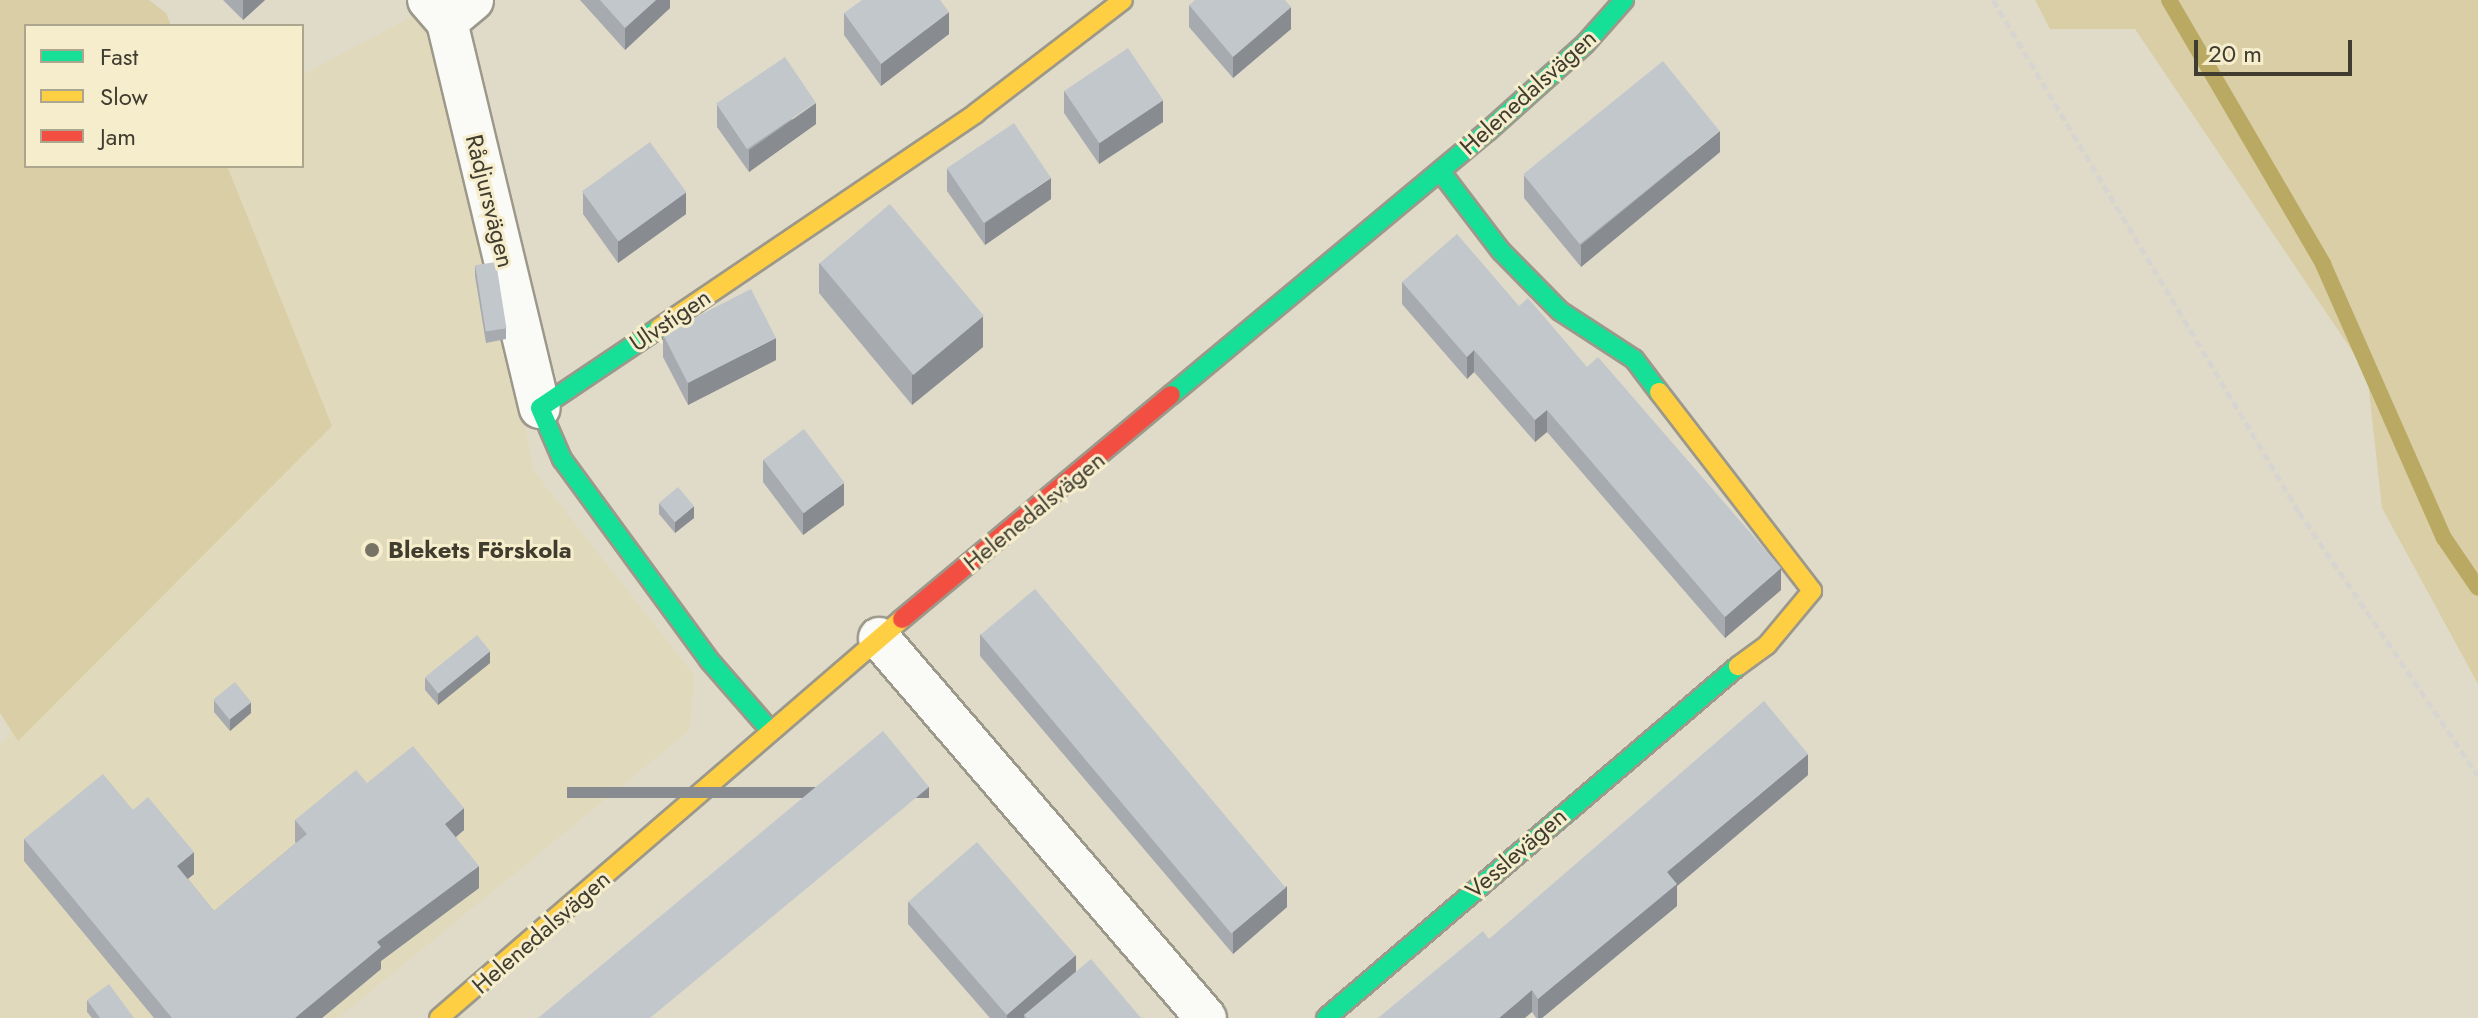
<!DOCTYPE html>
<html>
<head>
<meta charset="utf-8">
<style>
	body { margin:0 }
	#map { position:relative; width:2478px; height:1018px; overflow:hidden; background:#e0dbc9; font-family:Jost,sans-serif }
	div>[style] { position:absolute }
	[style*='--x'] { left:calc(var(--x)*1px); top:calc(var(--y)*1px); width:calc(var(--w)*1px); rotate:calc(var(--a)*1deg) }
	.built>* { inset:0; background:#e1d9bb }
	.green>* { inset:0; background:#d9cea6 }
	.stream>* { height:16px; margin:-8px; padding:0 8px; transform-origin:8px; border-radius:8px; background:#baa963 }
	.path>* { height:5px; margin-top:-2.5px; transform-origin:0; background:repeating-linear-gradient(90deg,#d7d5d0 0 8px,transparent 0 12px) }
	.roads { filter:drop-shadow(2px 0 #9c988a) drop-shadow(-2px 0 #9c988a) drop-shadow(0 2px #9c988a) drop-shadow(0 -2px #9c988a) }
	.street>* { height:40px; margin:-20px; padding:0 20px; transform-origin:20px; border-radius:20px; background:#fafaf7 }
	.fast>* { height:18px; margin:-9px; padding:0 9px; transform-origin:9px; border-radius:9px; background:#16e098 }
	.slow>* { height:18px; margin:-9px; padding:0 9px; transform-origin:9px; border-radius:9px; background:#ffcf43 }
	.jam>* { height:18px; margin:-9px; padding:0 9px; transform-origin:9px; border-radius:9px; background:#f24e42 }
	.wall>* { inset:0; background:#a7abaf }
	.shaded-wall>* { inset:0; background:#888b8f; transform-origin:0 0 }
	.building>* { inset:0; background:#c2c7cc; transform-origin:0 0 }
	.dots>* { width:22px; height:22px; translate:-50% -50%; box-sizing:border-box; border:4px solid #f6edcd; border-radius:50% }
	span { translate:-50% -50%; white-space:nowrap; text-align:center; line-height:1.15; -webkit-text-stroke:6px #f6edcd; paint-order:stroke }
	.street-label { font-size:24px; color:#403c2f }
	.poi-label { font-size:24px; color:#403c2f; font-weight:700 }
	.left { translate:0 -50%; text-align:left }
	.legend { position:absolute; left:24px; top:24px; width:280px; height:144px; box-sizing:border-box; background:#f6edcd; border:2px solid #ada68e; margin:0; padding:10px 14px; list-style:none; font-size:24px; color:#403c2f }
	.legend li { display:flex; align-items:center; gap:16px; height:40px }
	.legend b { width:40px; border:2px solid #ada68e }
	.scale { position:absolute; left:2194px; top:40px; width:158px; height:36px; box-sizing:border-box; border:4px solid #403c2f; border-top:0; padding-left:10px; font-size:24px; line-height:28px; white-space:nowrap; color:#403c2f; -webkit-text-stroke:6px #f6edcd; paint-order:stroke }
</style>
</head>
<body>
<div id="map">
	<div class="built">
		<i style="clip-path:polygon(420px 12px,466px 84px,533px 470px,694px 675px,690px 730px,338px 1018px,0 1018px,0 746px,180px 509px,209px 166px,302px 166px,302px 75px)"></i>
	</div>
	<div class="green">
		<i style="clip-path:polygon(0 0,149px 0,166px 13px,171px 26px,26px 26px,26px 166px,227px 166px,332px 426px,18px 741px,0 713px)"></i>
		<i style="clip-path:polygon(2035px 0,2478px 0,2478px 684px,2382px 508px,2367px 373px,2135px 29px,2050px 29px)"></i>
	</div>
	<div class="stream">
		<i style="--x:2169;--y:0;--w:306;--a:59.7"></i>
		<i style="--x:2323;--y:264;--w:300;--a:66.2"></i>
		<i style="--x:2444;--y:538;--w:60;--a:55.8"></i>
	</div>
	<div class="path">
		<i style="--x:1993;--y:0;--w:596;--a:59.14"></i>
		<i style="--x:2299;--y:512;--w:318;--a:55.8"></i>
	</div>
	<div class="roads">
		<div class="street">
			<i style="--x:428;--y:0;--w:29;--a:49"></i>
			<i style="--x:447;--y:22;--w:397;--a:76.5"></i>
			<i style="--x:447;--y:22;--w:34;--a:-40"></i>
			<i style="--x:879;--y:638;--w:501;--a:49.29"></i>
		</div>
		<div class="fast">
			<i style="--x:1440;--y:171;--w:101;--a:52.7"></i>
			<i style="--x:1501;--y:251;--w:84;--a:45.5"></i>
			<i style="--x:1560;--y:311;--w:88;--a:33"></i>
			<i style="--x:1634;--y:359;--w:41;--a:52.9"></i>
			<i style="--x:659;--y:328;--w:143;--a:146.1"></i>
			<i style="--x:540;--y:408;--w:56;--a:66.7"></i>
			<i style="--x:562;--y:459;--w:249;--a:53.8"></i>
			<i style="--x:709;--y:660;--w:94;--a:48.9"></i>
			<i style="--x:1171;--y:395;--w:413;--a:-39.8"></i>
			<i style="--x:1488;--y:131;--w:130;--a:-41.9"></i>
			<i style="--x:1585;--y:44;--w:59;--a:-48.4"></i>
			<i style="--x:1326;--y:1018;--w:542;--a:-40.51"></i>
		</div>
		<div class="slow">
			<i style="--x:659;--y:328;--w:383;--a:-34.1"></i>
			<i style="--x:976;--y:113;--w:185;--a:-37.5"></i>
			<i style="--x:1659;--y:392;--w:251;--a:52.4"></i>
			<i style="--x:1812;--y:591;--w:70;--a:129.8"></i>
			<i style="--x:1767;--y:645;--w:36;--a:144"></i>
			<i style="--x:439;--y:1018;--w:611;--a:-40.75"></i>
		</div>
		<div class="jam">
			<i style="--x:902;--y:619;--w:350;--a:-39.8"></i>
		</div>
	</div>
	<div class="wall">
		<i style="clip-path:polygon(223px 0,265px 0,243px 20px)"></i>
		<i style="clip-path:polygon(580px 0,670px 0,670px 8px,625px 50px)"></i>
		<i style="clip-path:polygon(1189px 5px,1291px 29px,1233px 78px,1189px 27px)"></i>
		<i style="clip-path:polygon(844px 13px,949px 34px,881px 86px,844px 35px)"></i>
		<i style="clip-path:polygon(1064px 91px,1163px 122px,1099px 164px,1064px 113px)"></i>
		<i style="clip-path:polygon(717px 105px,816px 124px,749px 172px,717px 127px)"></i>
		<i style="clip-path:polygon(1720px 152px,1581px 267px,1524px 198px,1524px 176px)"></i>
		<i style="clip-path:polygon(947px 169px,1051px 199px,985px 245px,947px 191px)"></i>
		<i style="clip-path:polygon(583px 192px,686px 214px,618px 263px,583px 214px)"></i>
		<i style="clip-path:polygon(819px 263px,983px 347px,912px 405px,819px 293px)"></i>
		<i style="clip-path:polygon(475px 265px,506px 328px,506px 339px,486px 343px,475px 276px)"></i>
		<i style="clip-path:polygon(1402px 282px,1519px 306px,1781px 590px,1725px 638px,1547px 432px,1535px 442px,1474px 372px,1467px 379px,1402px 304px)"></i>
		<i style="clip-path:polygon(663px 335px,776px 360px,688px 405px,663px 357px)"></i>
		<i style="clip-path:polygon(763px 460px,844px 505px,803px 535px,763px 482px)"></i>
		<i style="clip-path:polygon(659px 503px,694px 518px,675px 533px,659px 514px)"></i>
		<i style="clip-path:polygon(980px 634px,1287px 907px,1233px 954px,980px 656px)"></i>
		<i style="clip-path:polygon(490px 663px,438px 705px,425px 690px,425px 678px)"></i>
		<i style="clip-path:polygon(214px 700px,251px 713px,230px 731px,214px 712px)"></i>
		<i style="clip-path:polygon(1808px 775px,1677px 886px,1677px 906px,1542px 1018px,1536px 1018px,1532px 1012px,1489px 939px)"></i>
		<i style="clip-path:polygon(367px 783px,464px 830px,456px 837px,479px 888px,381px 961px,381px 969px,322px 1018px,154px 1018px,24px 861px,24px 839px,133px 810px,194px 874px,188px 879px,214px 911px,296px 843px,295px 842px,295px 820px)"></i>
		<i style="clip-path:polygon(908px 902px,1076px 972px,1141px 1018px,990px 1018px,908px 924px)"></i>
		<i style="clip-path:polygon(87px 1000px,134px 1018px,92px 1018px,87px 1012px)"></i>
	</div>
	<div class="shaded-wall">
		<i style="clip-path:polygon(243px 0,265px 0,243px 20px)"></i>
		<i style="clip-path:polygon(656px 0,670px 0,670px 8px,625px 50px,625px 28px)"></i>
		<i style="clip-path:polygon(1291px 7px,1291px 29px,1233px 78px,1233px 57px)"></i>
		<i style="clip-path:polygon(949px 12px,949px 34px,881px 86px,881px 64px)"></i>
		<i style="clip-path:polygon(1163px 100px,1163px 122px,1099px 164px,1099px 143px)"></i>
		<i style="clip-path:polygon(816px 103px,816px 124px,749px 172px,749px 150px)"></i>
		<i style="clip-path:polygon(1720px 131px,1720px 152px,1581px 267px,1581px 245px)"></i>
		<i style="clip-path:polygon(1051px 178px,1051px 199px,985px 245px,985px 223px)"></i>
		<i style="clip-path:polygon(686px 192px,686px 214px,618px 263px,618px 241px)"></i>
		<i style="clip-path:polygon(983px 316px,983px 347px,912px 405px,912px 375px)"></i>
		<i style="clip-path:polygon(776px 338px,776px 360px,688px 405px,688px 383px)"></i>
		<i style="clip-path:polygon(1474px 350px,1474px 372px,1467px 379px,1467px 357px)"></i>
		<i style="clip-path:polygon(1547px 410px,1547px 432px,1535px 442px,1535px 420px)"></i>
		<i style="clip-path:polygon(844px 483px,844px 505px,803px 535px,803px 513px)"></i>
		<i style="clip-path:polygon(694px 506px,694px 518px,675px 533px,675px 522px)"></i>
		<i style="clip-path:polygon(1781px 568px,1781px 590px,1725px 638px,1725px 617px)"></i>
		<i style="clip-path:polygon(490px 651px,490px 663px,438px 705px,438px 694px)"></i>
		<i style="clip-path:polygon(251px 702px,251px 713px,230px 731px,230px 719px)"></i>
		<i style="clip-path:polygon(1808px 754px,1808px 775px,1677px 886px,1677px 906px,1542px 1018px,1538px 1018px,1538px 999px,1667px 872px)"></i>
		<i style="left:929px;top:787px;width:11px;height:362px;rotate:90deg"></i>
		<i style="clip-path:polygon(464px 808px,464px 830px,445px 846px,445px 824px)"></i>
		<i style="clip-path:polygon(194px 852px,194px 874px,177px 887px,177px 866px)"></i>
		<i style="clip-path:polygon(479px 866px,479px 888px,381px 961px,381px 969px,322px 1018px,295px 1018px,377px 942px)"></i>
		<i style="clip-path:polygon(1287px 886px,1287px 907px,1233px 954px,1233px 932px)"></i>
		<i style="clip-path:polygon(1076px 955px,1076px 977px,1024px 1015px,1024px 1018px,1007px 1018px,1007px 1015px)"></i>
		<i style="clip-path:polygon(1532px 990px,1532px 1012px,1525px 1018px,1499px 1018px)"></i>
	</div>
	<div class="building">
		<i style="clip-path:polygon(600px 0,656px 0,625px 28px)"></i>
		<i style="clip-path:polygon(862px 0,940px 0,949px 12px,881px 64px,844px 13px)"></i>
		<i style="clip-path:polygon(1195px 0,1285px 0,1291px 7px,1233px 57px,1189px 5px)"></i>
		<i style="left:1128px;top:48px;width:63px;height:77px;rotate:56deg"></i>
		<i style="left:785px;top:57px;width:55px;height:83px;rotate:56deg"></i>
		<i style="left:1663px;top:61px;width:90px;height:180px;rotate:51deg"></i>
		<i style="left:1014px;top:123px;width:66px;height:81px;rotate:56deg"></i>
		<i style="left:650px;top:142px;width:62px;height:84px;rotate:54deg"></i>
		<i style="left:890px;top:204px;width:146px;height:92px;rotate:50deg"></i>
		<i style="clip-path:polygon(1457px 234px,1519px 306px,1528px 298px,1587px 367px,1598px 357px,1781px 568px,1725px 617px,1547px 410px,1535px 420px,1474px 350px,1467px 357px,1402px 282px)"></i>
		<i style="left:496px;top:262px;width:67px;height:21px;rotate:81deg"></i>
		<i style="left:751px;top:289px;width:55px;height:99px;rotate:63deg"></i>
		<i style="left:804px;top:429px;width:67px;height:51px;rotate:53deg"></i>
		<i style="left:678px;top:487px;width:25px;height:25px;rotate:50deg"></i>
		<i style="left:1035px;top:589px;width:390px;height:71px;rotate:50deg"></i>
		<i style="left:477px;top:635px;width:21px;height:67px;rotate:51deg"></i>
		<i style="left:235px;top:682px;width:26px;height:28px;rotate:51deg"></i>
		<i style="clip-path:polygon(1764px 701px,1808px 754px,1667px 872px,1677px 884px,1538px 999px,1532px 990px,1499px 1018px,1378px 1018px,1483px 931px,1489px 939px)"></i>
		<i style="clip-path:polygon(883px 731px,929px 787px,650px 1018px,538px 1018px)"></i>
		<i style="clip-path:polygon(413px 746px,464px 808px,445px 824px,479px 866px,377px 942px,381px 947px,295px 1018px,172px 1018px,24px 839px,103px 774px,133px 810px,148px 797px,194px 852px,177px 866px,214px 911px,307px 834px,295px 820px,356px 770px,367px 783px)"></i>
		<i style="left:977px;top:842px;width:150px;height:91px;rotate:49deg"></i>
		<i style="clip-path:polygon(1091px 959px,1141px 1018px,1027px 1018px,1024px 1015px)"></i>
		<i style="clip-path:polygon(109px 984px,134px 1018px,100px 1018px,87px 1000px)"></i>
	</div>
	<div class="dots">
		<i style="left:372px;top:550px;background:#787465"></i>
	</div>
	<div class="street-label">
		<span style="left:1528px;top:92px;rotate:-42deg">Helenedalsvägen</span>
		<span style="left:490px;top:201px;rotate:76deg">Rådjursvägen</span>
		<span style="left:670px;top:320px;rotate:-34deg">Ulvstigen</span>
		<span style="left:1034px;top:511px;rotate:-39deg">Helenedalsvägen</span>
		<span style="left:1516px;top:853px;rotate:-41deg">Vesslevägen</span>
		<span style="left:541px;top:932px;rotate:-41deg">Helenedalsvägen</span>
	</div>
	<div class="poi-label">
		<span class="left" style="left:388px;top:550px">Blekets Förskola</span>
	</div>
	<ul class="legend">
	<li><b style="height:10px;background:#16e098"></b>Fast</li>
	<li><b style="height:10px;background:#ffcf43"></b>Slow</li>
	<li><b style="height:10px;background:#f24e42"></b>Jam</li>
	</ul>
	<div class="scale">20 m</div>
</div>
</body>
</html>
